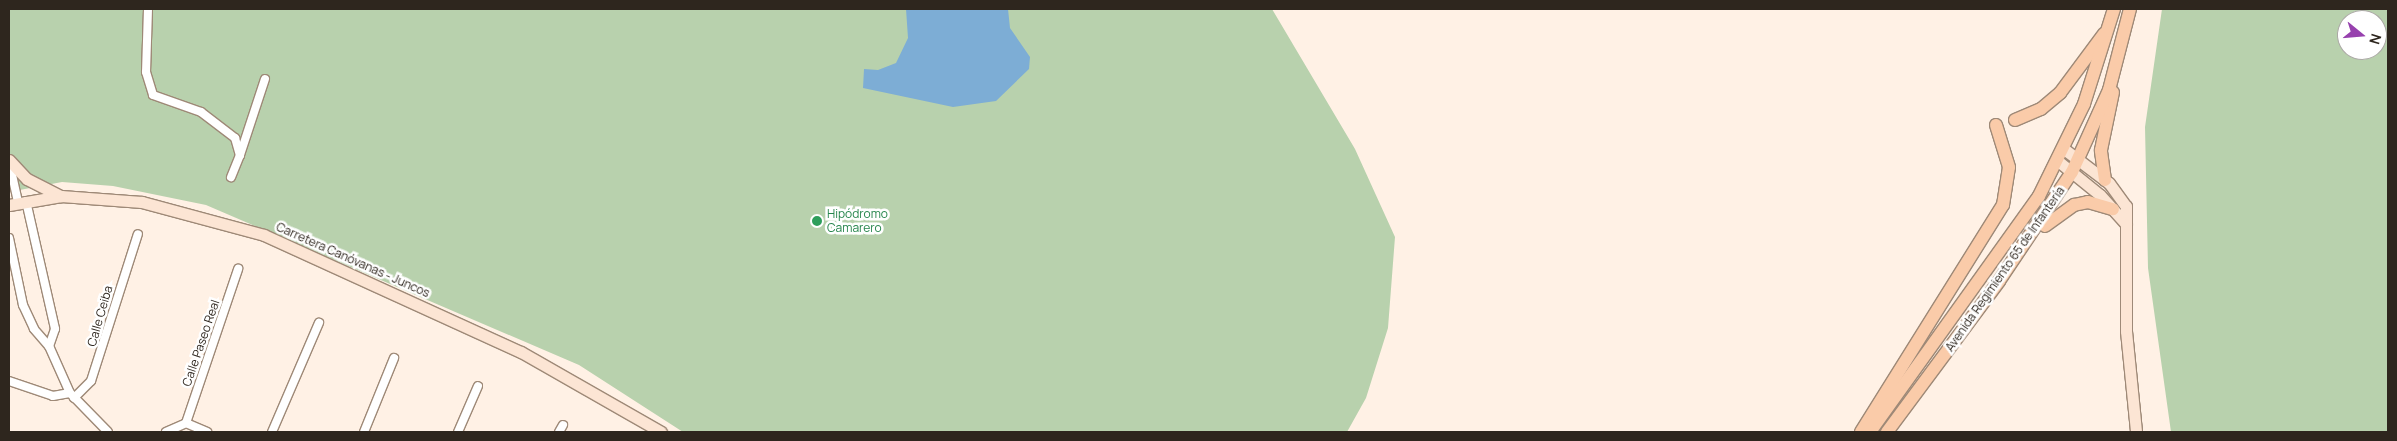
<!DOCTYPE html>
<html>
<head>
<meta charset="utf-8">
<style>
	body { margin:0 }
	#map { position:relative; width:2397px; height:441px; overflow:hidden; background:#fff1e5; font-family:Manrope,sans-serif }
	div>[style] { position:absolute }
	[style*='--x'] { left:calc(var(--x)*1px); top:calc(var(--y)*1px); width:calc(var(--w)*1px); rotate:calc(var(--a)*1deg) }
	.green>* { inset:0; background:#b8d1ad }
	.water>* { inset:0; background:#7dadd5 }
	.roads { filter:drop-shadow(1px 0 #9e8977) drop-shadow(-1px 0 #9e8977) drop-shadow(0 1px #9e8977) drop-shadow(0 -1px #9e8977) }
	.street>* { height:8px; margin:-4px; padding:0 4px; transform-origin:4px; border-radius:4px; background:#fff }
	.secondary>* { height:11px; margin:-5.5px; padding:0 5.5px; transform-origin:5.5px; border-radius:5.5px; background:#fce5d4 }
	.primary>* { height:12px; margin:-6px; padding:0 6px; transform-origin:6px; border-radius:6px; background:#facba9 }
	.dots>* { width:14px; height:14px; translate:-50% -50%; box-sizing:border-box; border:2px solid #fff; border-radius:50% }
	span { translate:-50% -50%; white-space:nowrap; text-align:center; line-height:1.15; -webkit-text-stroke:5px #fff; paint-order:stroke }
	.leisure-label { font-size:12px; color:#27864d }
	.left { translate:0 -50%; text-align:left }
	.street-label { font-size:12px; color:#2e261e }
	.frame { position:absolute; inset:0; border:10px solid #2e261e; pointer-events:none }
	.north { position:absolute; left:2337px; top:10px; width:50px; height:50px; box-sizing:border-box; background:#fff; border:1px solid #aba8a5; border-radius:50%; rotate:107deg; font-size:14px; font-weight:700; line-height:20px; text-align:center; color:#2e261e }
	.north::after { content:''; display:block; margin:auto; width:18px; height:22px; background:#9741ae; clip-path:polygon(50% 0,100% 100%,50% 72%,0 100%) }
</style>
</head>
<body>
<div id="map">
	<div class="green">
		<i style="clip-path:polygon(9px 9px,1272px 9px,1355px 149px,1395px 237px,1388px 328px,1366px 398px,1347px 432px,683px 432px,579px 365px,206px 205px,113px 186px,62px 182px,9px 192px)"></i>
		<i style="clip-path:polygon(evenodd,2162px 9px,2388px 9px,2388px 432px,2171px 432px,2148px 268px,2145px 127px,2162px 9px,2347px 20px,2377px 20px,2377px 50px,2347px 50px,2347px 20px)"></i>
	</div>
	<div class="water">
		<i style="clip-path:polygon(906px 9px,1008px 9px,1010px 28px,1030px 57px,1029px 69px,996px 101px,953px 107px,863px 88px,864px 69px,878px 70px,896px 63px,908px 38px)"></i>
	</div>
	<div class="roads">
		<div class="street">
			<i style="--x:148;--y:9;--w:63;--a:91.8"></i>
			<i style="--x:146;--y:72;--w:24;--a:73"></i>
			<i style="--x:153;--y:95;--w:51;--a:19.5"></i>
			<i style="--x:201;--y:112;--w:43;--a:37.4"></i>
			<i style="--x:235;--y:138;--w:18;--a:74"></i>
			<i style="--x:240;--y:155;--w:24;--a:112"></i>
			<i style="--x:240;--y:155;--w:80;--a:-71.8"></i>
			<i style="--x:9;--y:161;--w:42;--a:77.6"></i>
			<i style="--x:26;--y:201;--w:131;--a:77.2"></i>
			<i style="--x:55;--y:329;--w:18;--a:109"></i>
			<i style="--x:9;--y:238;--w:68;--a:78.2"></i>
			<i style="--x:23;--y:305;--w:26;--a:65"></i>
			<i style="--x:34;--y:329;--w:23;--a:49"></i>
			<i style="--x:49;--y:346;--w:51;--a:65.9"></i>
			<i style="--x:70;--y:393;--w:54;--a:45.7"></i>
			<i style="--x:9;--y:381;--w:46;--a:18.8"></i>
			<i style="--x:53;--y:396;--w:17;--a:-10"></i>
			<i style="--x:74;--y:398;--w:24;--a:-45"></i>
			<i style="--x:91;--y:381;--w:154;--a:-72.3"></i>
			<i style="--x:186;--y:423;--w:163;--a:-71.3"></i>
			<i style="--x:166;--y:432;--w:22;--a:-24"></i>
			<i style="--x:186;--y:423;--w:23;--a:23"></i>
			<i style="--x:272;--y:432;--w:119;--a:-66.7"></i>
			<i style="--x:364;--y:432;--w:80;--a:-67.9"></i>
			<i style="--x:458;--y:432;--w:50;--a:-66.5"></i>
			<i style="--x:559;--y:432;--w:8;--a:-60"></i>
		</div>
		<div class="secondary">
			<i style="--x:2064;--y:149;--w:56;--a:37.1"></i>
			<i style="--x:2109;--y:183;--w:29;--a:54"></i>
			<i style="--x:2126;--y:206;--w:125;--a:90"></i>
			<i style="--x:2126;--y:331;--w:101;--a:84.3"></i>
			<i style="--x:9;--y:160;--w:26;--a:47"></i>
			<i style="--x:27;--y:179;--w:38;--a:27"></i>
			<i style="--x:2058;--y:161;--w:54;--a:39"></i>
			<i style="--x:2100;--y:195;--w:39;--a:48"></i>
			<i style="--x:9;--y:205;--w:53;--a:-9.8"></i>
			<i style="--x:61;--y:196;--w:81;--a:4.2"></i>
			<i style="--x:142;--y:202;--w:126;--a:15.1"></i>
			<i style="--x:264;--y:235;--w:282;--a:24.5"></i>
			<i style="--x:521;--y:352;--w:161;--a:29.7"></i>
		</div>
		<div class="primary">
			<i style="--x:2015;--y:120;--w:28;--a:-23"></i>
			<i style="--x:2041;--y:109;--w:25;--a:-40"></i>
			<i style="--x:2060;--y:93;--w:74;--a:-53.3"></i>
			<i style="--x:2105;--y:180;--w:30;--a:-98"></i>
			<i style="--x:2101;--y:150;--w:59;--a:-78.3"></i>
			<i style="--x:2045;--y:226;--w:36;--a:-36"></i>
			<i style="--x:2074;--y:205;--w:14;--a:-12"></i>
			<i style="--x:2088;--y:202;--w:26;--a:16"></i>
			<i style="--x:1861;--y:432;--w:268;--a:-58"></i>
			<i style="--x:2003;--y:205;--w:38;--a:-81"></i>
			<i style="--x:2009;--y:167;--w:44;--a:-107.2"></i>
			<i style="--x:1870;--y:432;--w:290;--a:-54.4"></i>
			<i style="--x:2039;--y:196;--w:102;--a:-63.9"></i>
			<i style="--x:2084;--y:104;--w:100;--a:-72.5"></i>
			<i style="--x:1887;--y:432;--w:188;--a:-53.4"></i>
			<i style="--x:1999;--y:281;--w:131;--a:-56.2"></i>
			<i style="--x:2072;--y:172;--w:90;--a:-65.7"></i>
			<i style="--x:2109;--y:90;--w:84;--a:-75.5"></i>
		</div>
	</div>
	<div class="dots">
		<i style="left:817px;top:221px;background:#2e9e5b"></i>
	</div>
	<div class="leisure-label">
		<span class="left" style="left:827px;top:221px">Hipódromo<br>Camarero</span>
	</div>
	<div class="street-label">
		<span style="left:353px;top:260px;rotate:24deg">Carretera Canóvanas - Juncos</span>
		<span style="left:2005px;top:269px;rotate:-55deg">Avenida Regimiento 65 de Infantería</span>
		<span style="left:100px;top:316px;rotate:-74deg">Calle Ceiba</span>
		<span style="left:201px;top:343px;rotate:-71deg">Calle Paseo Real</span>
	</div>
	<div class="frame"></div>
	<div class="north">N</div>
</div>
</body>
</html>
